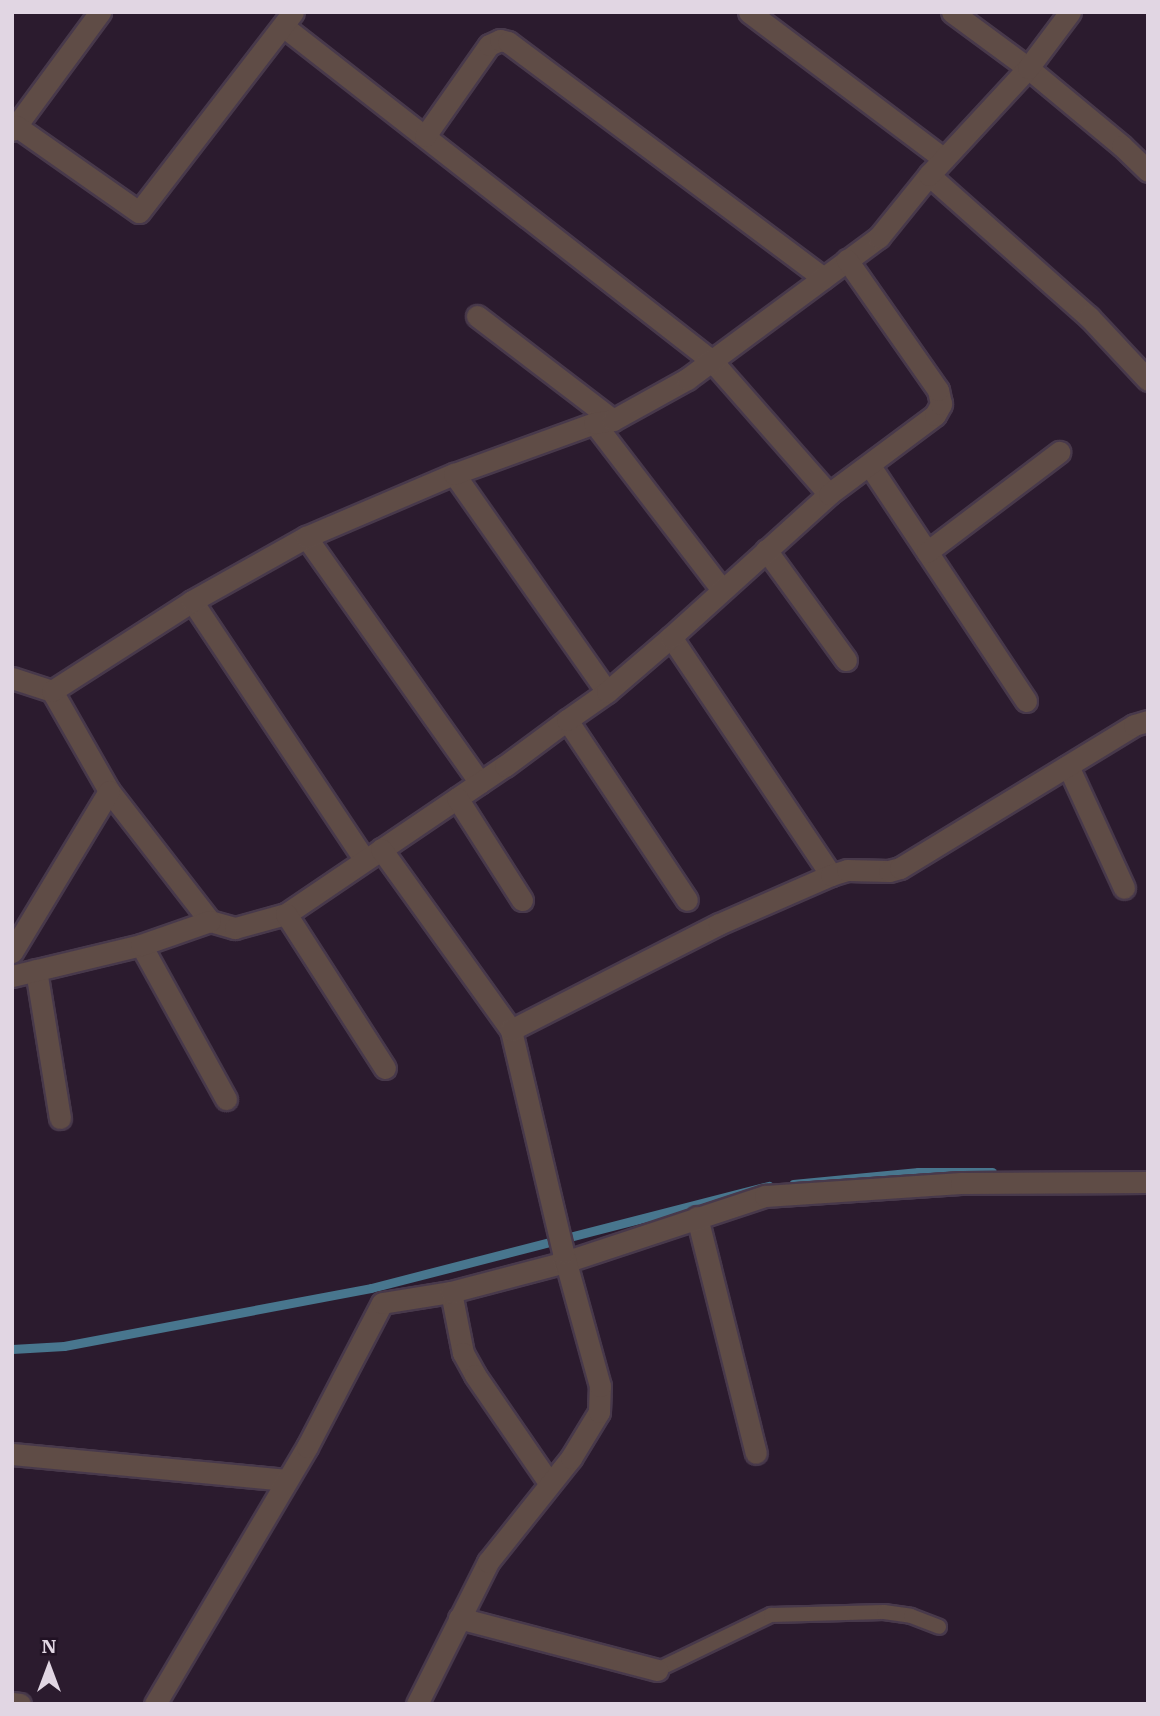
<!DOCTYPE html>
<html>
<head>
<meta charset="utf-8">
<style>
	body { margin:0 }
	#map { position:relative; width:1160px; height:1716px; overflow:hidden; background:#2b1b2e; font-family:"IBM Plex Serif",serif }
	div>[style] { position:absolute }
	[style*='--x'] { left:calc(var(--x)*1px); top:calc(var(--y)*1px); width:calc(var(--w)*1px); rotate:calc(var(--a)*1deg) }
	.stream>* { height:9px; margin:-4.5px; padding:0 4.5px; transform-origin:4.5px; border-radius:4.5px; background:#48768e }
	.roads { filter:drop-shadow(2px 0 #48394b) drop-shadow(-2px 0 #48394b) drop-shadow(0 2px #48394b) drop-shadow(0 -2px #48394b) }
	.service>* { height:14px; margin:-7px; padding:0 7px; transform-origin:7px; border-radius:7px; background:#5f4c46 }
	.minor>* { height:21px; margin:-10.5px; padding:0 10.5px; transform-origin:10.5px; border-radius:10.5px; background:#5f4c46 }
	span { translate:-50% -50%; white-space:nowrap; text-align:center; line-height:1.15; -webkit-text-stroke:5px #211224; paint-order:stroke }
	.frame { position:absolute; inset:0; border:14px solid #e1d6e3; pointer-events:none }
	.north { position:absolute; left:14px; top:1632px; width:70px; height:70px; -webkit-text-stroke:5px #211224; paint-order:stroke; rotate:0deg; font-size:19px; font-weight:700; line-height:28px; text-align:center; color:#e1d6e3 }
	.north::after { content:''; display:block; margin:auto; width:24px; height:32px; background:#e1d6e3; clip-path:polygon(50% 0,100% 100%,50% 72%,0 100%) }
</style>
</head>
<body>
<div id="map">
	<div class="stream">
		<i style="--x:793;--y:1184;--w:126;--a:-5.5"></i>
		<i style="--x:918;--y:1172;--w:74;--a:0"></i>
		<i style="--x:12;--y:1349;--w:52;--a:-3.3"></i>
		<i style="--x:64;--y:1346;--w:312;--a:-10.7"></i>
		<i style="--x:371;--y:1288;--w:411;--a:-14.4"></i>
	</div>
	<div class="roads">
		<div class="service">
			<i style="--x:657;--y:1670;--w:127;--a:-25.8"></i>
			<i style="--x:771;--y:1615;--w:113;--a:-1.5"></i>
			<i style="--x:884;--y:1612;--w:27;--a:8"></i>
			<i style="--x:911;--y:1616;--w:30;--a:21"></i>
		</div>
		<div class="minor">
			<i style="--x:749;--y:12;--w:244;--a:37"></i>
			<i style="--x:952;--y:12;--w:94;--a:36.4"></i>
			<i style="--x:1028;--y:68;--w:122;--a:39.7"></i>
			<i style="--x:1122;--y:146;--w:36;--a:44"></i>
			<i style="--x:283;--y:26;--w:544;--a:37.99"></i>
			<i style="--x:712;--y:361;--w:177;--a:48.7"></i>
			<i style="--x:16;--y:126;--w:142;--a:-53.6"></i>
			<i style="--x:12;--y:130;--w:6;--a:-45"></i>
			<i style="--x:16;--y:126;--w:150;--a:35"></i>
			<i style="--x:139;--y:212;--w:252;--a:-52.4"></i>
			<i style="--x:425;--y:136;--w:111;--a:-54.9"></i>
			<i style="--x:489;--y:45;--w:12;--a:-24"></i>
			<i style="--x:500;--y:40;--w:8;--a:14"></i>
			<i style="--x:508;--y:42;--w:394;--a:36.8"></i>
			<i style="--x:929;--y:175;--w:214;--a:41.6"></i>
			<i style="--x:1089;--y:317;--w:86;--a:46.9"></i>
			<i style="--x:477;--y:316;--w:171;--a:37.4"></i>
			<i style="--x:594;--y:423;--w:210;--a:52.5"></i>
			<i style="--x:870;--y:466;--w:282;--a:56.4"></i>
			<i style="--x:454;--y:474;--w:266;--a:54.9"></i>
			<i style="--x:306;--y:537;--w:301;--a:54.7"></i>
			<i style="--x:766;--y:550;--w:136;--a:54"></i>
			<i style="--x:927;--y:552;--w:166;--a:-37.1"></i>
			<i style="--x:192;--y:601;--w:311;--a:56.3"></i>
			<i style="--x:671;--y:637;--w:287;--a:56.1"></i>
			<i style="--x:12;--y:678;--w:42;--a:18"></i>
			<i style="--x:52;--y:691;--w:115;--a:60.3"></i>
			<i style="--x:109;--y:791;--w:165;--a:52.2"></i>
			<i style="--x:210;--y:921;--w:26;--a:16"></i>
			<i style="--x:235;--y:928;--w:53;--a:-15.4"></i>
			<i style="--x:286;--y:914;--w:264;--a:-34.1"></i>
			<i style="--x:505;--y:766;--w:77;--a:-36.6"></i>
			<i style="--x:567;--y:720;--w:216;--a:56.3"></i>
			<i style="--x:52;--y:691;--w:166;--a:-32.7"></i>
			<i style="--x:192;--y:601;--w:131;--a:-29.3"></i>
			<i style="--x:306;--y:537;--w:161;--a:-23.1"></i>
			<i style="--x:454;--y:474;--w:149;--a:-20"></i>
			<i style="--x:594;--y:423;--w:19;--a:-9"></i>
			<i style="--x:613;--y:420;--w:85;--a:-29"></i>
			<i style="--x:687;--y:379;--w:239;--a:-36.5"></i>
			<i style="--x:879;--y:237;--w:80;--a:-51.1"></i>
			<i style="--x:929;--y:175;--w:146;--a:-47.2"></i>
			<i style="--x:1028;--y:68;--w:70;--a:-53.1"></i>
			<i style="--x:567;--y:720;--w:49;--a:-35"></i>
			<i style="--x:607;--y:692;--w:84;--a:-40.7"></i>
			<i style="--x:671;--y:637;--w:213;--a:-42.1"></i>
			<i style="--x:829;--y:494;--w:132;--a:-36.7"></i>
			<i style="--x:935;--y:415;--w:13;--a:-61"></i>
			<i style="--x:941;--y:404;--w:14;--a:-102"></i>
			<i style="--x:938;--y:390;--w:159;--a:-125"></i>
			<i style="--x:1068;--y:766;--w:134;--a:65.3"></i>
			<i style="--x:457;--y:798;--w:121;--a:57.5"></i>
			<i style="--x:381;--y:849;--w:223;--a:54.3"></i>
			<i style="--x:286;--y:914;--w:183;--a:57.3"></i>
			<i style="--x:141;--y:945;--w:176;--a:61.1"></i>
			<i style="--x:12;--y:952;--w:188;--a:-58.9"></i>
			<i style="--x:36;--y:970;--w:150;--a:80.8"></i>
			<i style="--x:12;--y:976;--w:133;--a:-13.5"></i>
			<i style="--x:141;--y:945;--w:73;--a:-19.2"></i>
			<i style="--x:697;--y:1217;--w:243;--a:76"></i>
			<i style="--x:451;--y:1292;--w:62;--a:78.9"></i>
			<i style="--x:463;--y:1353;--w:25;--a:61"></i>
			<i style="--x:475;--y:1375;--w:132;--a:55.5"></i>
			<i style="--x:12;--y:1454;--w:276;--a:5.4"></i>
			<i style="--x:459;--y:1618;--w:205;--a:14.7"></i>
			<i style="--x:12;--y:1703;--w:8;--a:7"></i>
			<i style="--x:155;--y:1704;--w:299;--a:-59.4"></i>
			<i style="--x:307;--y:1447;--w:162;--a:-62.5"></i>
			<i style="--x:382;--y:1303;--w:70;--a:-9.1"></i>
			<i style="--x:451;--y:1292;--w:118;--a:-14.7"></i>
			<i style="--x:565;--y:1262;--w:211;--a:-18.3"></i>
			<i style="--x:765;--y:1196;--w:196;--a:-3.8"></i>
			<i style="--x:961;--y:1183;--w:187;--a:-0.3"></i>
			<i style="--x:417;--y:1704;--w:159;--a:-63.4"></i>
			<i style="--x:488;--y:1562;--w:133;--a:-51.4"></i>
			<i style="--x:571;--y:1458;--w:54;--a:-58.7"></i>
			<i style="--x:599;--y:1412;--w:26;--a:-88"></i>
			<i style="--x:600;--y:1386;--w:139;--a:-105.4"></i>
			<i style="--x:563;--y:1252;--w:228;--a:-103.2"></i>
			<i style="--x:511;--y:1030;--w:233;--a:-27"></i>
			<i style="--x:719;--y:924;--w:122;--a:-23.6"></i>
			<i style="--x:831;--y:875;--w:17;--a:-17"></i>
			<i style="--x:847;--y:870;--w:42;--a:1.4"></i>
			<i style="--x:889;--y:871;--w:11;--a:-15"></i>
			<i style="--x:900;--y:868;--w:274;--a:-31.4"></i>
			<i style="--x:1134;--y:725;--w:15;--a:-16"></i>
		</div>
	</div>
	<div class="frame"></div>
	<div class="north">N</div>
</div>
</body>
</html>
